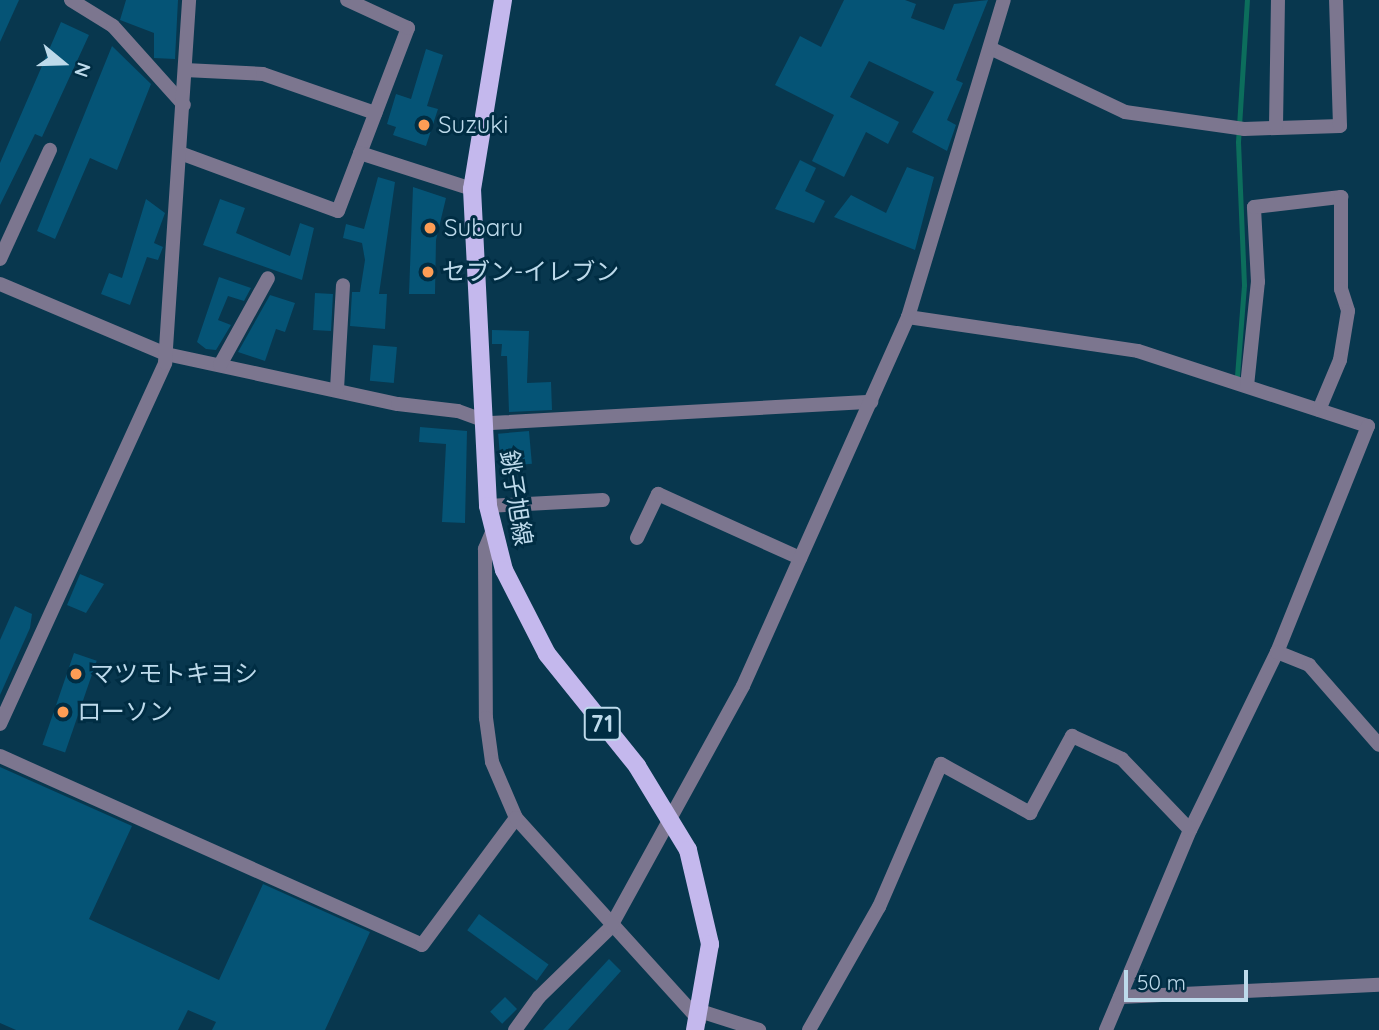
<!DOCTYPE html>
<html>
<head>
<meta charset="utf-8">
<style>
	body { margin:0 }
	#map { position:relative; width:1379px; height:1030px; overflow:hidden; background:#08374e; font-family:Quicksand,"Noto Sans JP",sans-serif }
	div>[style] { position:absolute }
	[style*='--x'] { left:calc(var(--x)*1px); top:calc(var(--y)*1px); width:calc(var(--w)*1px); rotate:calc(var(--a)*1deg) }
	.stream>* { height:5px; margin:-2.5px; padding:0 2.5px; transform-origin:2.5px; border-radius:2.5px; background:#0c6e5c }
	.building>* { inset:0; background:#055476; transform-origin:0 0 }
	.minor>* { height:14px; margin:-7px; padding:0 7px; transform-origin:7px; border-radius:7px; background:#7c768f }
	.primary>* { height:18px; margin:-9px; padding:0 9px; transform-origin:9px; border-radius:9px; background:#c4b8ed }
	.dots>* { width:19px; height:19px; translate:-50% -50%; box-sizing:border-box; border:4px solid #002d43; border-radius:50% }
	span { translate:-50% -50%; white-space:nowrap; text-align:center; line-height:1.15; -webkit-text-stroke:6px #002d43; paint-order:stroke }
	.shield-label span { padding:2px 5px; background:#002d43; border:2px solid; border-radius:5px; -webkit-text-stroke-width:0 }
	.shield-label { font-size:23px; color:#bddaeb; font-weight:700 }
	.poi-label { font-size:24px; color:#bddaeb }
	.left { translate:0 -50%; text-align:left }
	.street-label { font-size:24px; color:#bddaeb }
	.north { position:absolute; left:28px; top:28px; width:70px; height:70px; -webkit-text-stroke:5px #002d43; paint-order:stroke; rotate:109deg; font-size:19px; font-weight:700; line-height:28px; text-align:center; color:#bddaeb }
	.north::after { content:''; display:block; margin:auto; width:24px; height:32px; background:#bddaeb; clip-path:polygon(50% 0,100% 100%,50% 72%,0 100%) }
	.scale { position:absolute; left:1124px; top:970px; width:124px; height:32px; box-sizing:border-box; border:4px solid #bddaeb; border-top:0; padding-left:9px; font-size:21px; line-height:24px; white-space:nowrap; color:#bddaeb; -webkit-text-stroke:5px #002d43; paint-order:stroke }
</style>
</head>
<body>
<div id="map">
	<div class="stream">
		<i style="--x:1237;--y:376;--w:91;--a:-85.6"></i>
		<i style="--x:1244;--y:285;--w:143;--a:-92.4"></i>
		<i style="--x:1238;--y:142;--w:142;--a:-86.4"></i>
	</div>
	<div class="building">
		<i style="clip-path:polygon(0 0,19px 0,0 42px)"></i>
		<i style="clip-path:polygon(126px 0,178px 0,175px 59px,154px 58px,154px 33px,120px 20px)"></i>
		<i style="clip-path:polygon(844px 0,905px 0,916px 4px,911px 18px,944px 30px,954px 4px,988px 0,956px 80px,963px 83px,947px 120px,956px 125px,947px 151px,912px 132px,934px 92px,869px 61px,850px 97px,899px 122px,888px 144px,866px 132px,844px 177px,812px 161px,834px 115px,775px 85px,800px 36px,821px 47px)"></i>
		<i style="clip-path:polygon(61px 22px,89px 35px,42px 137px,35px 134px,0 205px,0 163px)"></i>
		<i style="clip-path:polygon(112px 46px,151px 84px,117px 170px,90px 158px,55px 239px,37px 231px)"></i>
		<i style="clip-path:polygon(426px 49px,443px 55px,427px 106px,438px 109px,426px 146px,393px 135px,396px 127px,387px 124px,396px 94px,411px 99px)"></i>
		<i style="clip-path:polygon(800px 160px,816px 168px,805px 191px,825px 201px,814px 223px,775px 209px)"></i>
		<i style="clip-path:polygon(907px 167px,934px 177px,915px 250px,834px 217px,851px 195px,886px 213px)"></i>
		<i style="clip-path:polygon(378px 177px,395px 182px,379px 294px,387px 294px,385px 329px,350px 326px,352px 292px,360px 292px,365px 260px,362px 243px,343px 238px,346px 224px,364px 229px)"></i>
		<i style="clip-path:polygon(413px 187px,446px 198px,436px 240px,435px 294px,409px 294px)"></i>
		<i style="clip-path:polygon(146px 199px,165px 213px,154px 243px,163px 247px,158px 260px,147px 257px,130px 305px,101px 294px,109px 273px,122px 278px)"></i>
		<i style="clip-path:polygon(220px 199px,245px 208px,236px 233px,290px 256px,300px 223px,314px 228px,302px 280px,203px 245px)"></i>
		<i style="clip-path:polygon(219px 277px,251px 288px,244px 301px,228px 296px,218px 320px,231px 325px,216px 350px,206px 349px,197px 342px)"></i>
		<i style="left:315px;top:293px;width:18px;height:37px;rotate:3deg"></i>
		<i style="clip-path:polygon(270px 295px,295px 303px,285px 332px,276px 329px,265px 361px,238px 352px)"></i>
		<i style="clip-path:polygon(492px 330px,529px 331px,527px 383px,551px 382px,552px 410px,509px 412px,507px 356px,501px 356px,502px 344px,492px 344px)"></i>
		<i style="left:373px;top:345px;width:24px;height:36px;rotate:5deg"></i>
		<i style="clip-path:polygon(420px 427px,467px 431px,465px 523px,442px 522px,446px 444px,419px 442px)"></i>
		<i style="left:529px;top:431px;width:33px;height:31px;rotate:85deg"></i>
		<i style="clip-path:polygon(80px 574px,104px 584px,86px 613px,67px 605px)"></i>
		<i style="clip-path:polygon(15px 606px,32px 614px,30px 628px,0 695px,0 640px)"></i>
		<i style="left:74px;top:653px;width:24px;height:97px;rotate:19deg"></i>
		<i style="clip-path:polygon(0 767px,132px 826px,89px 919px,219px 980px,263px 884px,370px 932px,325px 1030px,212px 1030px,216px 1022px,188px 1010px,178px 1030px,16px 1030px,0 1023px)"></i>
		<i style="left:479px;top:914px;width:86px;height:20px;rotate:36deg"></i>
		<i style="clip-path:polygon(609px 959px,621px 971px,568px 1030px,543px 1030px)"></i>
		<i style="left:505px;top:997px;width:17px;height:21px;rotate:45deg"></i>
	</div>
	<div class="minor">
		<i style="--x:71;--y:0;--w:49;--a:31.8"></i>
		<i style="--x:113;--y:26;--w:106;--a:48.1"></i>
		<i style="--x:992;--y:49;--w:147;--a:25.3"></i>
		<i style="--x:1125;--y:112;--w:120;--a:8.1"></i>
		<i style="--x:1244;--y:129;--w:96;--a:-1.8"></i>
		<i style="--x:1340;--y:126;--w:126;--a:-91.8"></i>
		<i style="--x:185;--y:70;--w:78;--a:2.9"></i>
		<i style="--x:263;--y:74;--w:119;--a:19.2"></i>
		<i style="--x:1276;--y:126;--w:126;--a:-89.1"></i>
		<i style="--x:180;--y:153;--w:168;--a:20.2"></i>
		<i style="--x:338;--y:211;--w:196;--a:-69.1"></i>
		<i style="--x:408;--y:28;--w:67;--a:-155.3"></i>
		<i style="--x:360;--y:153;--w:118;--a:17.8"></i>
		<i style="--x:0;--y:259;--w:120;--a:-65.4"></i>
		<i style="--x:0;--y:284;--w:180;--a:22.9"></i>
		<i style="--x:166;--y:354;--w:237;--a:12.2"></i>
		<i style="--x:398;--y:404;--w:60;--a:6.7"></i>
		<i style="--x:458;--y:411;--w:35;--a:20"></i>
		<i style="--x:491;--y:423;--w:381;--a:-3.2"></i>
		<i style="--x:908;--y:317;--w:232;--a:8.4"></i>
		<i style="--x:1138;--y:351;--w:242;--a:18.1"></i>
		<i style="--x:1368;--y:426;--w:244;--a:111.9"></i>
		<i style="--x:1277;--y:652;--w:198;--a:116"></i>
		<i style="--x:1190;--y:830;--w:217;--a:112.8"></i>
		<i style="--x:220;--y:365;--w:99;--a:-61.1"></i>
		<i style="--x:1247;--y:386;--w:105;--a:-84"></i>
		<i style="--x:1258;--y:282;--w:75;--a:-93.1"></i>
		<i style="--x:1254;--y:207;--w:88;--a:-6.6"></i>
		<i style="--x:1341;--y:197;--w:92;--a:90"></i>
		<i style="--x:1341;--y:289;--w:23;--a:72"></i>
		<i style="--x:1348;--y:311;--w:50;--a:99.3"></i>
		<i style="--x:1340;--y:360;--w:54;--a:112.8"></i>
		<i style="--x:337;--y:389;--w:104;--a:-86.7"></i>
		<i style="--x:488;--y:506;--w:115;--a:-3"></i>
		<i style="--x:493;--y:530;--w:21;--a:113"></i>
		<i style="--x:485;--y:549;--w:169;--a:89.7"></i>
		<i style="--x:486;--y:718;--w:44;--a:82.2"></i>
		<i style="--x:492;--y:762;--w:61;--a:66.8"></i>
		<i style="--x:637;--y:538;--w:49;--a:-64.5"></i>
		<i style="--x:658;--y:494;--w:156;--a:24.3"></i>
		<i style="--x:1277;--y:652;--w:35;--a:22"></i>
		<i style="--x:1309;--y:665;--w:106;--a:48.8"></i>
		<i style="--x:0;--y:724;--w:397;--a:-65.4"></i>
		<i style="--x:165;--y:363;--w:364;--a:-86.2"></i>
		<i style="--x:0;--y:756;--w:462;--a:24.1"></i>
		<i style="--x:422;--y:945;--w:158;--a:-53.5"></i>
		<i style="--x:516;--y:818;--w:273;--a:47.8"></i>
		<i style="--x:1120;--y:997;--w:259;--a:-2.7"></i>
		<i style="--x:703;--y:1012;--w:59;--a:17.8"></i>
		<i style="--x:515;--y:1030;--w:41;--a:-54"></i>
		<i style="--x:539;--y:997;--w:99;--a:-44.2"></i>
		<i style="--x:610;--y:928;--w:276;--a:-61.2"></i>
		<i style="--x:743;--y:686;--w:404;--a:-65.9"></i>
		<i style="--x:908;--y:317;--w:331;--a:-73.2"></i>
		<i style="--x:809;--y:1030;--w:142;--a:-60.4"></i>
		<i style="--x:879;--y:907;--w:156;--a:-66.6"></i>
		<i style="--x:941;--y:764;--w:102;--a:28.8"></i>
		<i style="--x:1030;--y:813;--w:88;--a:-61.4"></i>
		<i style="--x:1072;--y:736;--w:55;--a:24.7"></i>
		<i style="--x:1122;--y:759;--w:98;--a:46.2"></i>
	</div>
	<div class="primary">
		<i style="--x:503;--y:0;--w:192;--a:99.3"></i>
		<i style="--x:472;--y:189;--w:317;--a:87.1"></i>
		<i style="--x:488;--y:506;--w:66;--a:76"></i>
		<i style="--x:504;--y:570;--w:94;--a:62.9"></i>
		<i style="--x:547;--y:654;--w:144;--a:51.2"></i>
		<i style="--x:637;--y:766;--w:98;--a:58.7"></i>
		<i style="--x:688;--y:850;--w:97;--a:76.8"></i>
		<i style="--x:710;--y:944;--w:87;--a:99.9"></i>
	</div>
	<div class="dots">
		<i style="left:424px;top:125px;background:#fd9d55"></i>
		<i style="left:430px;top:228px;background:#fd9d55"></i>
		<i style="left:428px;top:272px;background:#fd9d55"></i>
		<i style="left:76px;top:674px;background:#fd9d55"></i>
		<i style="left:63px;top:712px;background:#fd9d55"></i>
	</div>
	<div class="shield-label">
		<span style="left:602px;top:724px">71</span>
	</div>
	<div class="poi-label">
		<span class="left" style="left:438px;top:125px">Suzuki</span>
		<span class="left" style="left:444px;top:228px">Subaru</span>
		<span class="left" style="left:442px;top:272px">セブン-イレブン</span>
		<span class="left" style="left:90px;top:674px">マツモトキヨシ</span>
		<span class="left" style="left:77px;top:712px">ローソン</span>
	</div>
	<div class="street-label">
		<span style="left:516px;top:498px;rotate:81deg">銚子旭線</span>
	</div>
	<div class="north">N</div>
	<div class="scale">50 m</div>
</div>
</body>
</html>
